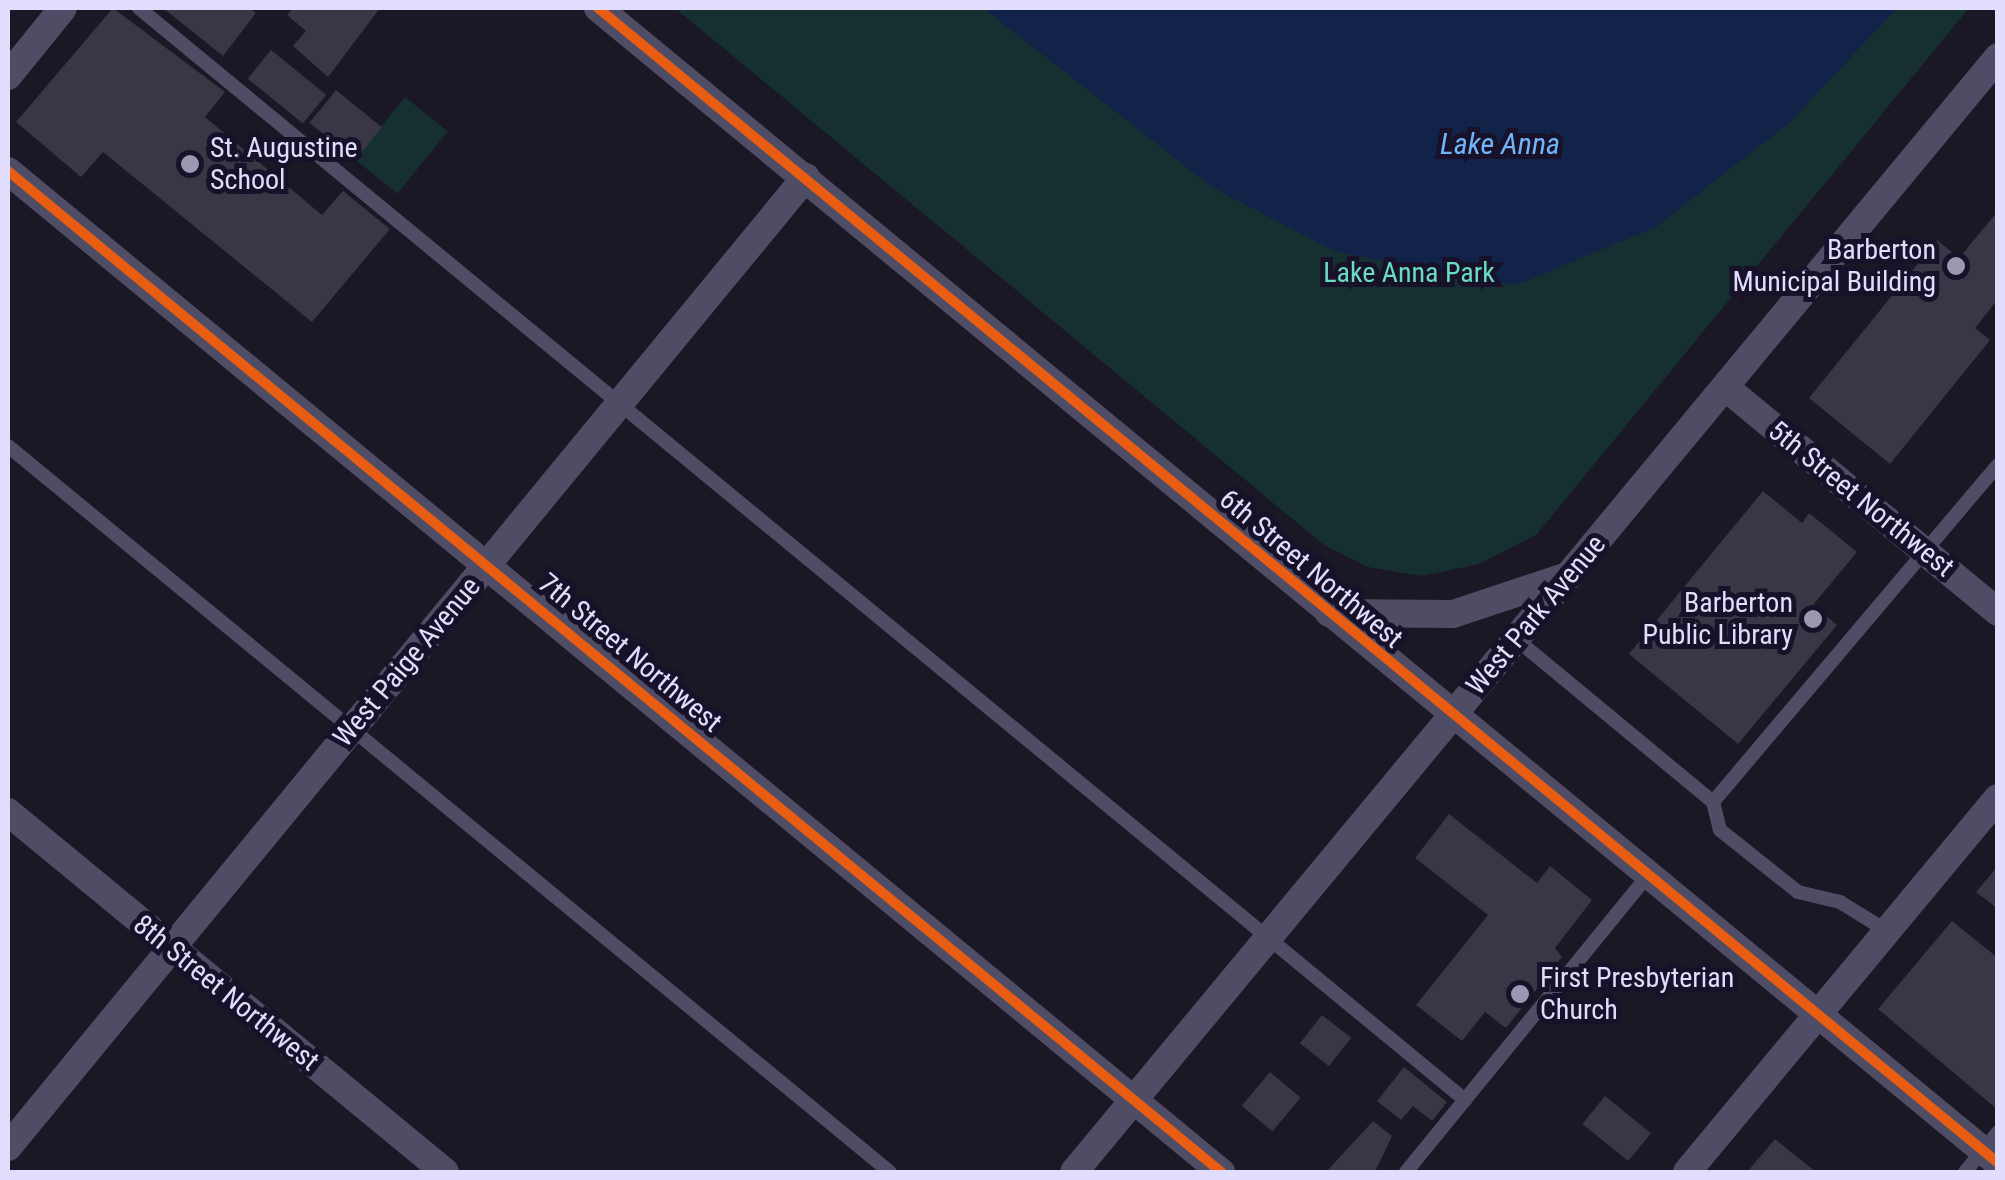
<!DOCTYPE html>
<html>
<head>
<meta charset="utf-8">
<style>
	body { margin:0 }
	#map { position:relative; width:2005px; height:1180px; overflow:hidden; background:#1a1824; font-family:"Roboto Condensed",sans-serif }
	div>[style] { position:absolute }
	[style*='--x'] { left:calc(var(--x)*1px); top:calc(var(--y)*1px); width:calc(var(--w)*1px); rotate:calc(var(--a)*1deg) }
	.green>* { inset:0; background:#163032; transform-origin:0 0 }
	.water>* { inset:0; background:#112348 }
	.building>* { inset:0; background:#393645; transform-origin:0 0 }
	.lane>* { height:14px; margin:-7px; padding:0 7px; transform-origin:7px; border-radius:7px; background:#4f4d65 }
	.street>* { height:28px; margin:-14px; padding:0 14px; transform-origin:14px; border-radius:14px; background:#4f4d65 }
	.cycleway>* { height:10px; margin:-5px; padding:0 5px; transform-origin:5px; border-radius:5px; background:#e95d12 }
	.dots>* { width:28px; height:28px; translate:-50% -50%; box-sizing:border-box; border:5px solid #17122a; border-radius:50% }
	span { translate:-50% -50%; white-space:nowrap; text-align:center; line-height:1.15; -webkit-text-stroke:10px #17122a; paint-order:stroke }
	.poi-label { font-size:28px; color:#e1ddfd }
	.left { translate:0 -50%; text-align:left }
	.right { translate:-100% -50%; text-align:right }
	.park-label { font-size:28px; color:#6adcc3 }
	.street-label { font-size:28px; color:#e1ddfd }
	.water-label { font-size:30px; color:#70b5f9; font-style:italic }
	.frame { position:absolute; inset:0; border:10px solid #e1ddfd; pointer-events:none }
</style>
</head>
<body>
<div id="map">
	<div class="green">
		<i style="clip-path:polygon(675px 8px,1969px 8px,1536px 535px,1479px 564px,1422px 576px,1368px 567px,1324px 545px)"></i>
		<i style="left:405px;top:97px;width:55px;height:80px;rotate:39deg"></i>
	</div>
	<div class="water">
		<i style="clip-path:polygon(983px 8px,1897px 8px,1790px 122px,1656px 227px,1516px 285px,1336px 252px,1212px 187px)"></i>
	</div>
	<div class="building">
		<i style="clip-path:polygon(113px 8px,225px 92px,205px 117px,322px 215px,343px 191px,390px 229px,312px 322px,103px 152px,81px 177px,16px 122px)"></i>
		<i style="clip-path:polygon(163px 8px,250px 8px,256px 13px,223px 56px)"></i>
		<i style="clip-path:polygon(293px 8px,380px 8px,328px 77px,293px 46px,306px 31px,287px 15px)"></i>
		<i style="left:271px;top:50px;width:71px;height:37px;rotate:39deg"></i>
		<i style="left:336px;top:90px;width:59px;height:42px;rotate:39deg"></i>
		<i style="clip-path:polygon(1998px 211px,1998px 299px,1975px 328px,1990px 340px,1890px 464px,1809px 398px,1937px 240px,1959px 258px)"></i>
		<i style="clip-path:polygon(1763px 491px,1802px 523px,1809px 513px,1857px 552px,1813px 605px,1837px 625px,1738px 744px,1629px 654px)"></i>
		<i style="clip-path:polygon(1449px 814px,1537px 883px,1550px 866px,1592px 900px,1555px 948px,1562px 957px,1506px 1028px,1485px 1012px,1462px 1041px,1416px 1005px,1488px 915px,1415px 858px)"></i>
		<i style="clip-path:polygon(1998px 866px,1998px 909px,1976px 892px)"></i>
		<i style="clip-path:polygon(1952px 921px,1998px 958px,1998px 1110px,1878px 1009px)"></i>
		<i style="left:1322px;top:1015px;width:37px;height:36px;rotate:38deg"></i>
		<i style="clip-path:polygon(1404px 1067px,1447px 1102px,1432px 1121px,1413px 1106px,1401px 1120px,1377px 1101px)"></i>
		<i style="left:1270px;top:1072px;width:40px;height:44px;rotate:40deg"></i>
		<i style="left:1605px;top:1096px;width:59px;height:36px;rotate:39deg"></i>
		<i style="clip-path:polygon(1373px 1121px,1392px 1136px,1375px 1172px,1326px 1172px)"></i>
		<i style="clip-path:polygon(1775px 1139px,1816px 1172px,1747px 1172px)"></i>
	</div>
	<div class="lane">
		<i style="--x:139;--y:8;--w:1718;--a:39.47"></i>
		<i style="--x:8;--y:446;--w:1142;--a:39.46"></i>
		<i style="--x:1516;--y:639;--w:256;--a:39.6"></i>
		<i style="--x:1887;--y:931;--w:55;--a:-148.3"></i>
		<i style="--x:1840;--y:902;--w:43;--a:-166.6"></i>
		<i style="--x:1798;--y:892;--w:100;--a:-141.5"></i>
		<i style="--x:1720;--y:830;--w:29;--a:-104"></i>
		<i style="--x:1713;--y:802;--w:441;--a:-49.8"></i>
		<i style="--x:1406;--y:1172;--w:385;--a:-50.8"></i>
		<i style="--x:1965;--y:1172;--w:52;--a:-50.5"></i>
	</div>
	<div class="street">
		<i style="--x:598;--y:8;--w:1815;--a:39.52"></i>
		<i style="--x:8;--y:76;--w:87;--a:-51"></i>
		<i style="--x:8;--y:171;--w:1573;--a:39.53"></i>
		<i style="--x:1725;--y:387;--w:354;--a:39.5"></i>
		<i style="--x:1329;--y:613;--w:124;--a:0.5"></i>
		<i style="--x:1453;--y:614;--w:123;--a:-18.4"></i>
		<i style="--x:8;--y:812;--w:566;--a:39.48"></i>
		<i style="--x:8;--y:1147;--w:1256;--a:-50.56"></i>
		<i style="--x:1074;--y:1172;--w:1448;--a:-50.35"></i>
		<i style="--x:1687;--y:1172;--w:486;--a:-50.3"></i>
	</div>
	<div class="cycleway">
		<i style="--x:598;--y:8;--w:1815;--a:39.52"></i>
		<i style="--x:8;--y:171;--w:1573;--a:39.53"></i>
	</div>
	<div class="dots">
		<i style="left:190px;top:164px;background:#9b98b1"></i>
		<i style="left:1956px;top:266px;background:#9b98b1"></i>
		<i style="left:1813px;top:619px;background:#9b98b1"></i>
		<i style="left:1520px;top:994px;background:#9b98b1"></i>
	</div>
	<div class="poi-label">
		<span class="left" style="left:210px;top:164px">St. Augustine<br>School</span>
		<span class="right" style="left:1936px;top:266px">Barberton<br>Municipal Building</span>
		<span class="right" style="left:1793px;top:619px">Barberton<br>Public Library</span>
		<span class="left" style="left:1540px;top:994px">First Presbyterian<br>Church</span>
	</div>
	<div class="park-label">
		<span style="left:1409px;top:273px">Lake Anna Park</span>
	</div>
	<div class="street-label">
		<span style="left:1861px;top:499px;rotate:39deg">5th Street Northwest</span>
		<span style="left:1311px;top:569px;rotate:40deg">6th Street Northwest</span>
		<span style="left:1536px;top:615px;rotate:-50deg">West Park Avenue</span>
		<span style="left:630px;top:653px;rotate:40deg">7th Street Northwest</span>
		<span style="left:407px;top:662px;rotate:-50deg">West Paige Avenue</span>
		<span style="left:226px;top:993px;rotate:39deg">8th Street Northwest</span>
	</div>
	<div class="water-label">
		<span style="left:1500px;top:144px">Lake Anna</span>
	</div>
	<div class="frame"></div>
</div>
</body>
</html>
